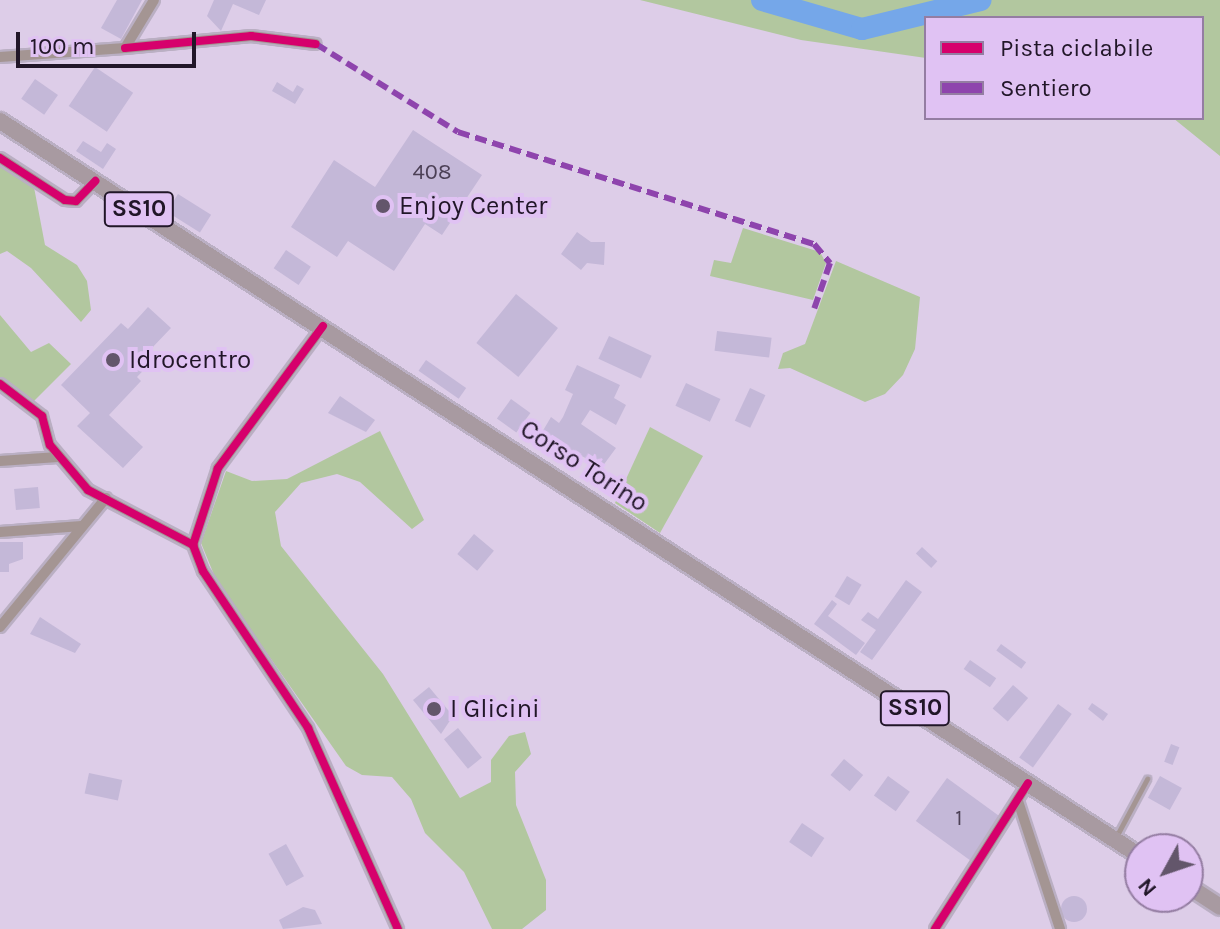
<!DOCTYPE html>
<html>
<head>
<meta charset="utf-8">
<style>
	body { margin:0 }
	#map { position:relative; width:1220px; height:929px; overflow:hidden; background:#ddcde8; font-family:Karla,sans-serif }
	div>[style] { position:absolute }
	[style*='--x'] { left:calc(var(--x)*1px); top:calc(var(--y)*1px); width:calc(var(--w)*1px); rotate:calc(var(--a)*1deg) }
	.green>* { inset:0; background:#b2c79f }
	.river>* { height:22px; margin:-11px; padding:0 11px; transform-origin:11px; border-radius:11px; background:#75a7e9 }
	.building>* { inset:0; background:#c4b8d8; transform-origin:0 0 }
	.round { border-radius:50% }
	.roads { filter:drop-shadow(2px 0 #baafc3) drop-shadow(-2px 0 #baafc3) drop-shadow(0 2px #baafc3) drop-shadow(0 -2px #baafc3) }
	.service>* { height:5px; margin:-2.5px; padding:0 2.5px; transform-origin:2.5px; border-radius:2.5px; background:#a49593 }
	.minor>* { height:10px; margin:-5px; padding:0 5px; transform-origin:5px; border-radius:5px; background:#a49593 }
	.primary>* { height:16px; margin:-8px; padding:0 8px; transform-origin:8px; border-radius:8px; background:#a89aa1 }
	.quiet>* { height:6px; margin-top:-3px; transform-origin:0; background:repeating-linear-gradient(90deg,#8e44ad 0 12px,transparent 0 18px) }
	.cycleway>* { height:8px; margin:-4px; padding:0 4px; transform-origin:4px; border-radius:4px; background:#d6006c }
	.dots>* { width:22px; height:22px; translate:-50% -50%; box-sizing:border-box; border:4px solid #e0c2f3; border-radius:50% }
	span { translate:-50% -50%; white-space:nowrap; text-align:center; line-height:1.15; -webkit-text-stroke:8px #e0c2f3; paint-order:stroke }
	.number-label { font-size:22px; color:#4c4056 }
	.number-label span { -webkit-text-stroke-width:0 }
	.shield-label span { padding:2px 6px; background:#e0c2f3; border:2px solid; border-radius:6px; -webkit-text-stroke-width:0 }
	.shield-label { font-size:24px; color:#211628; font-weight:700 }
	.poi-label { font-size:26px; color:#211628 }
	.left { translate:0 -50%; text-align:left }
	.street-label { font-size:26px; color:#211628 }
	.legend { position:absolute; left:924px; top:16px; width:280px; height:104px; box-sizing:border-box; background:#e0c2f3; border:2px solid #947da2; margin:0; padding:10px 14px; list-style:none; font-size:24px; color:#211628 }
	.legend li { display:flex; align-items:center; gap:16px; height:40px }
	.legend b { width:40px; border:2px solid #947da2 }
	.north { position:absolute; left:1124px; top:833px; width:80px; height:80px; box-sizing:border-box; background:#e0c2f3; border:2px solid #947da2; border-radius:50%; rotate:230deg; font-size:22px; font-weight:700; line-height:32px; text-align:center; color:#211628 }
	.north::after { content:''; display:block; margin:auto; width:28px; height:36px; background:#63566b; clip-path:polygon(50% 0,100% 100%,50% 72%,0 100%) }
	.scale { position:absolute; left:16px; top:32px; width:180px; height:36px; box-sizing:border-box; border:4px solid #211628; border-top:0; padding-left:10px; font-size:24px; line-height:28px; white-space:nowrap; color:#211628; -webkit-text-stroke:6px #e0c2f3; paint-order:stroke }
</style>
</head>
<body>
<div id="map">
	<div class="green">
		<i style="clip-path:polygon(640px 0,1220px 0,1220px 156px,1173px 118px,1202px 118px,1202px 18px,926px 18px,926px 58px,801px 40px)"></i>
		<i style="clip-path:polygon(0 158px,33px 182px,45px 245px,77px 265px,87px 281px,91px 310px,81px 322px,31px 268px,7px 251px,0 254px)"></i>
		<i style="clip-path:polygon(743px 228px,820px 252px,826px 263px,813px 300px,710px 276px,714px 260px,731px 263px)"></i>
		<i style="clip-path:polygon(836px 261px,920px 297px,915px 349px,903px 375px,885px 394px,865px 402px,790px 368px,778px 369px,783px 353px,805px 344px)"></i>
		<i style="clip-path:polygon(0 315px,31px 352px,49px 343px,71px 364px,31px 404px,0 384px)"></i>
		<i style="clip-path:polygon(650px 427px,703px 456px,660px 533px,615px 503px)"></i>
		<i style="clip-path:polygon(380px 431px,424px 520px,412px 529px,360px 482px,337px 474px,301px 483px,275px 512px,281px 546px,383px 674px,460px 798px,491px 782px,491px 760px,509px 736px,525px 732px,531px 754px,515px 772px,516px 805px,546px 880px,546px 910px,522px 929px,492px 929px,464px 872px,425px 833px,411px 799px,392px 777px,362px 775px,346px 766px,217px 582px,201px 543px,226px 471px,252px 481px,287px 479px)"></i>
	</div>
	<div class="river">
		<i style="--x:762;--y:0;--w:104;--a:16.2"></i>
		<i style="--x:862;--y:29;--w:122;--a:-13.7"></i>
	</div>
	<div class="building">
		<i style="clip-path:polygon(117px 0,142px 0,121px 39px,101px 28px)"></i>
		<i style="clip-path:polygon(214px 0,266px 0,259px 15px,233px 4px,221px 31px,207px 16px)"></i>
		<i style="left:95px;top:67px;width:46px;height:47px;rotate:34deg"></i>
		<i style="left:35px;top:79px;width:28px;height:24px;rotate:35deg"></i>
		<i style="clip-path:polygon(277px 82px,293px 92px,297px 85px,304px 89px,295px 104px,272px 91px)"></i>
		<i style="clip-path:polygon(413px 130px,482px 175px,442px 235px,425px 224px,394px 271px,348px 241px,337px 257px,291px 227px,334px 160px,375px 187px)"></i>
		<i style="clip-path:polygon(83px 141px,101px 152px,107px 143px,116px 149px,103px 169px,76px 151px)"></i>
		<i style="left:178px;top:194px;width:39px;height:21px;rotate:32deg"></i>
		<i style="clip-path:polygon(577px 232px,591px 242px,605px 242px,604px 265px,587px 263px,581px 270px,561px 254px)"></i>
		<i style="left:286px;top:250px;width:30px;height:22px;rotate:34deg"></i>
		<i style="left:516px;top:294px;width:54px;height:63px;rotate:39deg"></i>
		<i style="clip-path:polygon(148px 307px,171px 328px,150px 350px,157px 356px,137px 377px,141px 381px,109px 415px,143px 447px,123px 468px,77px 426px,90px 413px,61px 385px,121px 323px,128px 329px)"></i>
		<i style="left:717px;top:331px;width:55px;height:20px;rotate:7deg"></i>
		<i style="left:609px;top:336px;width:47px;height:25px;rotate:25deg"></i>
		<i style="left:426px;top:360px;width:49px;height:13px;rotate:35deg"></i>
		<i style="clip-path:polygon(577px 365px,620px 385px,614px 398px,626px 405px,616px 425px,590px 410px,581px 424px,616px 448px,602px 467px,541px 434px,551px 417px,559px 423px,563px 417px,573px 394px,565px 390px)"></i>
		<i style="left:686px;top:383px;width:38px;height:25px;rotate:25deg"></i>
		<i style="left:750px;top:388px;width:17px;height:36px;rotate:25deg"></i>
		<i style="clip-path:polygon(340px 396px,375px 420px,366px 432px,328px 413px)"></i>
		<i style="left:511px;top:399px;width:24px;height:24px;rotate:36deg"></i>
		<i style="left:38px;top:487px;width:21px;height:24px;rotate:85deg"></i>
		<i style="left:474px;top:534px;width:26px;height:26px;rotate:40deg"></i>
		<i style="clip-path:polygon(0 542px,23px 542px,23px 559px,9px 564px,9px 572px,0 572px)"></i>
		<i style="left:922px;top:547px;width:21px;height:9px;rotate:43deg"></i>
		<i style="left:847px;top:576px;width:17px;height:24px;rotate:31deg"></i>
		<i style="clip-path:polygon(906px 580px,922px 592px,872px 660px,860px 652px,876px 630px,861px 620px,868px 612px,878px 619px)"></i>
		<i style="clip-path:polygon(832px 600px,837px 604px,828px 616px,865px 643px,856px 655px,814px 624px)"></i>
		<i style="clip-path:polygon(40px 617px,81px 644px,75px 653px,30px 634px)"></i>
		<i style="left:1001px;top:644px;width:31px;height:8px;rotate:36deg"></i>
		<i style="left:970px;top:660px;width:32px;height:11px;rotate:35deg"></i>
		<i style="left:1013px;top:685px;width:20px;height:31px;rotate:41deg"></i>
		<i style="clip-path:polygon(429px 687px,453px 716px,441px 734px,413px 700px)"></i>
		<i style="clip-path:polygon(1092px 703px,1108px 714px,1103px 721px,1088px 709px)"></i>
		<i style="left:1058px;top:704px;width:17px;height:66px;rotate:36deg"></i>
		<i style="left:458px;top:728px;width:38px;height:18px;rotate:51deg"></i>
		<i style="left:1171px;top:744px;width:9px;height:19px;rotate:21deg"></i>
		<i style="left:844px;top:759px;width:25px;height:21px;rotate:40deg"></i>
		<i style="left:89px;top:773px;width:34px;height:21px;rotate:12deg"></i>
		<i style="left:888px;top:776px;width:27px;height:24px;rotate:36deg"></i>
		<i style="left:1160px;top:776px;width:25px;height:25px;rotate:29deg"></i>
		<i style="left:947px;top:778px;width:67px;height:53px;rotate:36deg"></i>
		<i style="left:802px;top:823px;width:27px;height:23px;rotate:34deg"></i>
		<i style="left:286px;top:844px;width:37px;height:20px;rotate:61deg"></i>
		<i class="round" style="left:1061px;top:896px;width:26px;height:26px"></i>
		<i style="clip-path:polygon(303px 907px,315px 910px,322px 924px,283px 929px,279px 920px)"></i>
	</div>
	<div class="roads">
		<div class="service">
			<i style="--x:1117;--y:835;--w:64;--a:-61.8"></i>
		</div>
		<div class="minor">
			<i style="--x:125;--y:48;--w:127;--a:-5.4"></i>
			<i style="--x:251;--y:36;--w:65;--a:7"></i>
			<i style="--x:0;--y:57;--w:125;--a:-4.1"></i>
			<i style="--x:125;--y:48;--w:56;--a:-58.9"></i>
			<i style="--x:0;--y:158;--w:77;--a:32.9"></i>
			<i style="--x:65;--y:200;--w:11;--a:5"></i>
			<i style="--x:76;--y:201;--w:28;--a:-46"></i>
			<i style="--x:323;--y:326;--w:177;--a:126.5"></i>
			<i style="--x:218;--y:468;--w:81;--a:108"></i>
			<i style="--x:193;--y:545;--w:28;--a:69"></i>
			<i style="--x:203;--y:571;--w:189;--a:56.2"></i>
			<i style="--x:308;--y:728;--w:220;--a:65.9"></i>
			<i style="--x:0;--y:384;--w:53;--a:37.3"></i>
			<i style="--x:42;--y:416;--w:30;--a:75"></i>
			<i style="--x:50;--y:445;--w:59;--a:49.8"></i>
			<i style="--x:88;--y:490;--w:119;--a:27.6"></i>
			<i style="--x:0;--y:461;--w:58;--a:-3.9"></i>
			<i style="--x:0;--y:532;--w:82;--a:-4.2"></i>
			<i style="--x:0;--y:627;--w:167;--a:-50.6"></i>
			<i style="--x:1018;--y:801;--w:135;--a:71.8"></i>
			<i style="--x:935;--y:929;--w:173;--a:-57.5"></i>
		</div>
		<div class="primary">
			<i style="--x:0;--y:121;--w:1356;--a:32.81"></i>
			<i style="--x:1188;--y:886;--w:38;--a:33"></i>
		</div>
	</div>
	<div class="quiet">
		<i style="--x:316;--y:44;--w:167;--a:31.8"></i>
		<i style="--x:458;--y:132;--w:373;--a:17.5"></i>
		<i style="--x:814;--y:244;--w:25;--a:50"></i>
		<i style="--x:830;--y:263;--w:52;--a:109.1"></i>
	</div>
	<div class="cycleway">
		<i style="--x:125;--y:48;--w:127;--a:-5.4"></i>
		<i style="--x:251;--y:36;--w:65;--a:7"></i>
		<i style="--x:0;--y:158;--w:77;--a:32.9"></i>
		<i style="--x:65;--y:200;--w:11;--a:5"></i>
		<i style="--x:76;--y:201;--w:28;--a:-46"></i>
		<i style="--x:323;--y:326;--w:177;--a:126.5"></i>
		<i style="--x:218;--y:468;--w:81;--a:108"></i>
		<i style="--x:193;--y:545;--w:28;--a:69"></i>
		<i style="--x:203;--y:571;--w:189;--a:56.2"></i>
		<i style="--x:308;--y:728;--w:220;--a:65.9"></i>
		<i style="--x:0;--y:384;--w:53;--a:37.3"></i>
		<i style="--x:42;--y:416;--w:30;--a:75"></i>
		<i style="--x:50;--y:445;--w:59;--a:49.8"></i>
		<i style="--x:88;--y:490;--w:119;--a:27.6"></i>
		<i style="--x:935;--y:929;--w:173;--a:-57.5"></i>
	</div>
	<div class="dots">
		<i style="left:383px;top:206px;background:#63566b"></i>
		<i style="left:113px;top:360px;background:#63566b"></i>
		<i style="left:434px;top:709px;background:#63566b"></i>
	</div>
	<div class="number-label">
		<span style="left:432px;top:173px">408</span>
		<span style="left:959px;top:819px">1</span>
	</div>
	<div class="shield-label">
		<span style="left:139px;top:209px">SS10</span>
		<span style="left:915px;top:708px">SS10</span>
	</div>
	<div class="poi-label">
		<span class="left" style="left:399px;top:206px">Enjoy Center</span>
		<span class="left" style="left:129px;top:360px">Idrocentro</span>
		<span class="left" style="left:450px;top:709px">I Glicini</span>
	</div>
	<div class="street-label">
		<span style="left:584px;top:466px;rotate:33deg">Corso Torino</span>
	</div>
	<ul class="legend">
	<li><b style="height:10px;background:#d6006c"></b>Pista ciclabile</li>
	<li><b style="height:10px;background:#8e44ad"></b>Sentiero</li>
	</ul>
	<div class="north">N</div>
	<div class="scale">100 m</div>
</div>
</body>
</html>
